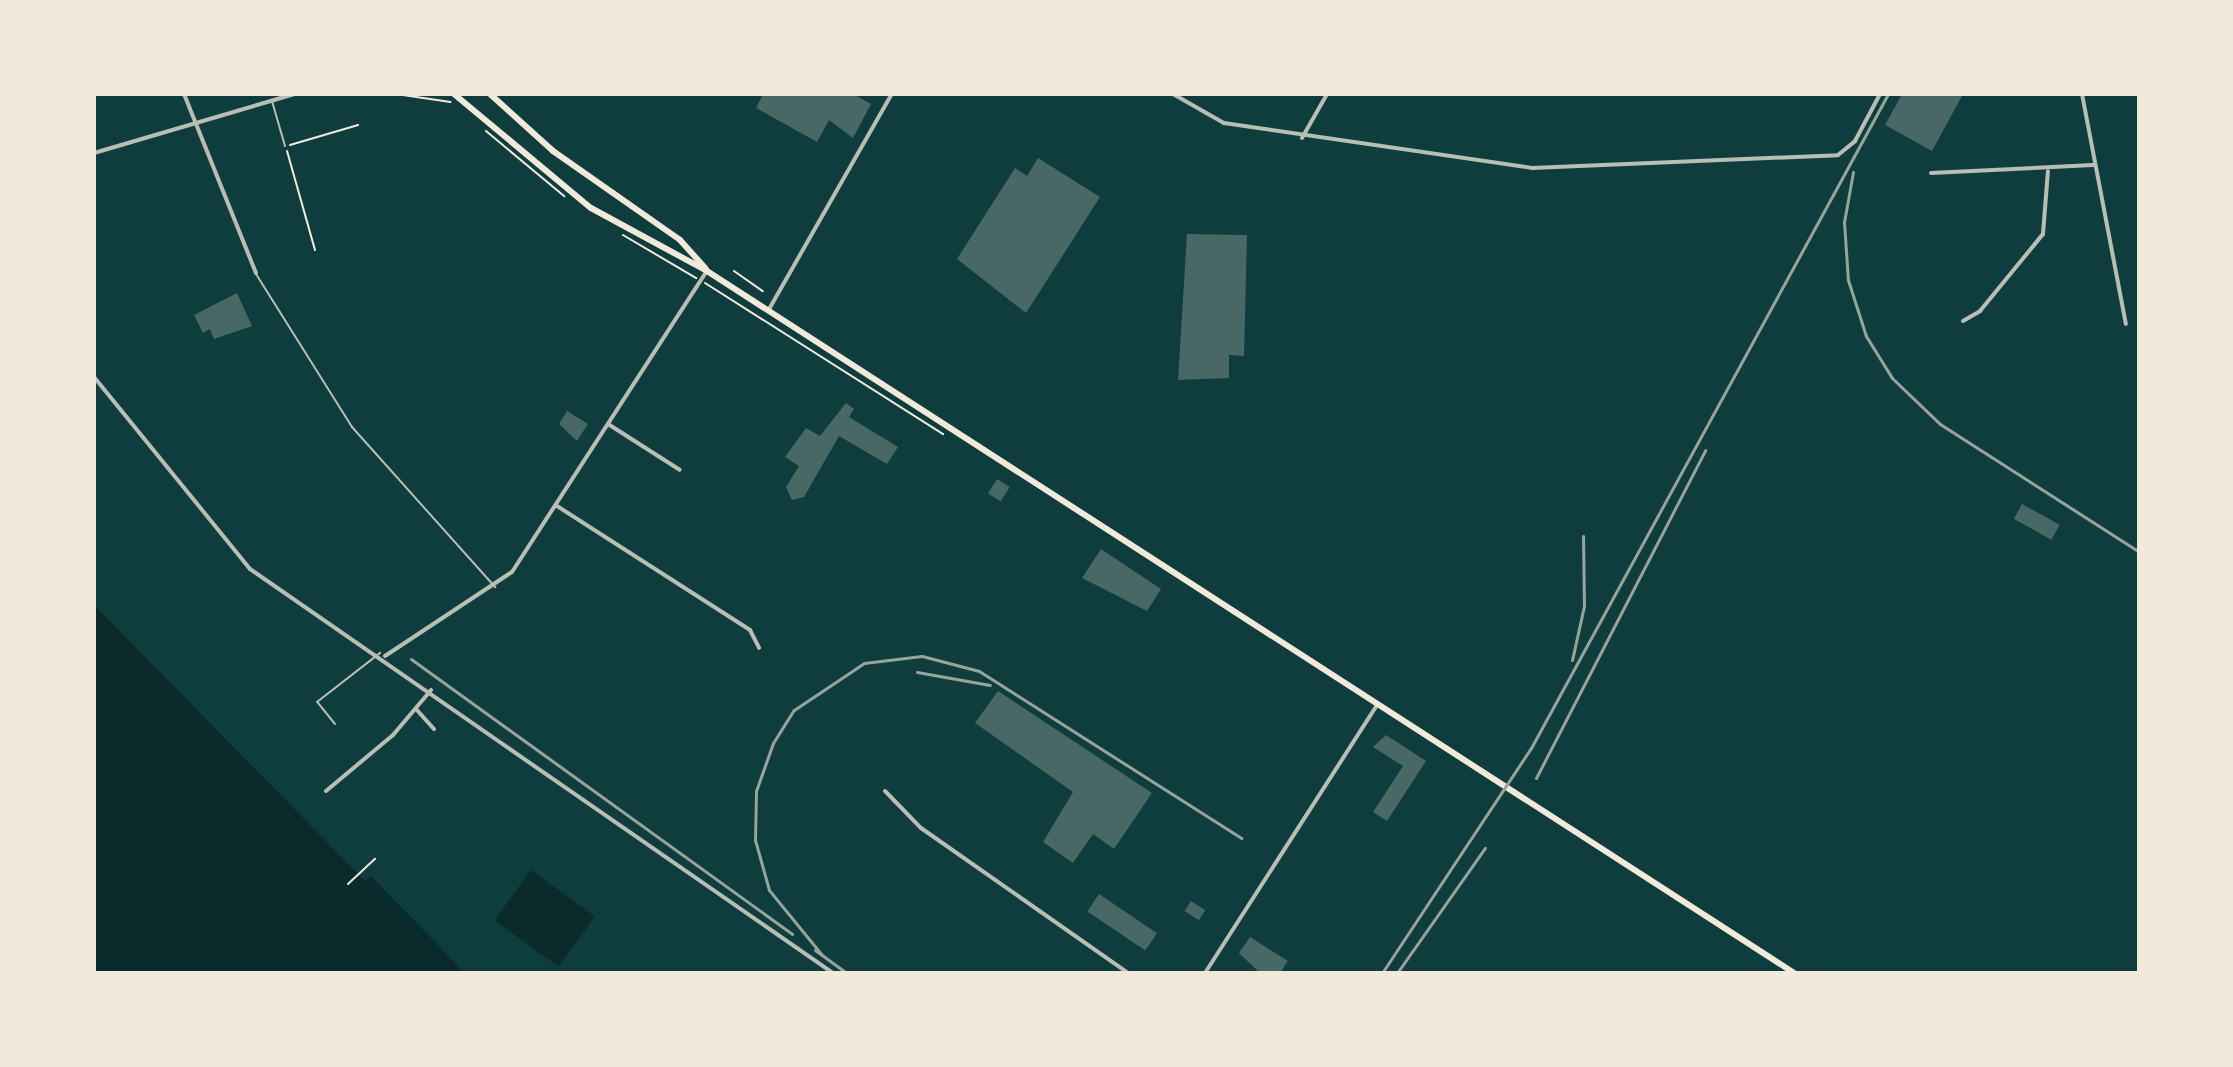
<!DOCTYPE html>
<html>
<head>
<meta charset="utf-8">
<style>
	body { margin:0 }
	#map { position:relative; width:2233px; height:1067px; overflow:hidden; background:#0f3d3e; font-family:"IBM Plex Sans",sans-serif }
	div>[style] { position:absolute }
	[style*='--x'] { left:calc(var(--x)*1px); top:calc(var(--y)*1px); width:calc(var(--w)*1px); rotate:calc(var(--a)*1deg) }
	.water>* { inset:0; background:#0a2a2b; transform-origin:0 0 }
	.building>* { inset:0; background:#486865; transform-origin:0 0 }
	.path>* { height:2px; margin:-1px; padding:0 1px; transform-origin:1px; border-radius:1px; background:#f1e9da }
	.service>* { height:2px; margin:-1px; padding:0 1px; transform-origin:1px; border-radius:1px; background:#b8beb3 }
	.minor>* { height:4px; margin:-2px; padding:0 2px; transform-origin:2px; border-radius:2px; background:#b8beb3 }
	.secondary>* { height:6px; margin:-3px; padding:0 3px; transform-origin:3px; border-radius:3px; background:#f1e9da }
	.rail>* { height:3px; margin:-1.5px; padding:0 1.5px; transform-origin:1.5px; border-radius:1.5px; background:#97a49c }
	span { translate:-50% -50%; white-space:nowrap; text-align:center; line-height:1.15; -webkit-text-stroke:6px #f1e9da; paint-order:stroke }
	.frame { position:absolute; inset:0; border:96px solid #f1e9da; pointer-events:none }
</style>
</head>
<body>
<div id="map">
	<div class="water">
		<i style="clip-path:polygon(94px 605px,365px 881px,371px 876px,465px 973px,94px 973px)"></i>
		<i style="left:531px;top:870px;width:79px;height:62px;rotate:36deg"></i>
	</div>
	<div class="building">
		<i style="clip-path:polygon(763px 94px,853px 94px,871px 104px,853px 138px,829px 120px,817px 142px,756px 108px)"></i>
		<i style="clip-path:polygon(1902px 94px,1963px 94px,1932px 151px,1885px 125px)"></i>
		<i style="clip-path:polygon(1038px 158px,1100px 197px,1026px 313px,957px 259px,1015px 168px,1027px 176px)"></i>
		<i style="clip-path:polygon(1187px 234px,1247px 235px,1244px 356px,1229px 355px,1229px 378px,1178px 380px)"></i>
		<i style="clip-path:polygon(237px 293px,252px 326px,214px 339px,210px 329px,203px 333px,194px 315px)"></i>
		<i style="clip-path:polygon(846px 403px,854px 409px,849px 417px,898px 447px,887px 464px,839px 436px,804px 497px,792px 500px,786px 487px,799px 466px,785px 457px,806px 428px,820px 436px)"></i>
		<i style="clip-path:polygon(567px 411px,588px 424px,577px 441px,559px 424px)"></i>
		<i style="left:997px;top:479px;width:15px;height:17px;rotate:32deg"></i>
		<i style="left:2022px;top:504px;width:43px;height:17px;rotate:29deg"></i>
		<i style="clip-path:polygon(1101px 549px,1161px 589px,1147px 611px,1082px 578px)"></i>
		<i style="clip-path:polygon(998px 691px,1152px 793px,1114px 849px,1093px 834px,1073px 863px,1043px 842px,1073px 792px,975px 723px)"></i>
		<i style="clip-path:polygon(1386px 735px,1426px 761px,1387px 821px,1373px 812px,1403px 766px,1373px 747px)"></i>
		<i style="left:1099px;top:894px;width:70px;height:21px;rotate:34deg"></i>
		<i style="left:1191px;top:901px;width:17px;height:12px;rotate:33deg"></i>
		<i style="clip-path:polygon(1250px 937px,1288px 961px,1280px 973px,1260px 973px,1239px 953px)"></i>
	</div>
	<div class="path">
		<i style="--x:396;--y:94;--w:55;--a:8.4"></i>
		<i style="--x:486;--y:131;--w:102;--a:39.8"></i>
		<i style="--x:290;--y:145;--w:71;--a:-16.4"></i>
		<i style="--x:287;--y:151;--w:103;--a:74.2"></i>
		<i style="--x:623;--y:235;--w:85;--a:30.5"></i>
		<i style="--x:734;--y:271;--w:35;--a:35"></i>
		<i style="--x:705;--y:283;--w:282;--a:32.4"></i>
		<i style="--x:348;--y:884;--w:37;--a:-43"></i>
	</div>
	<div class="service">
		<i style="--x:272;--y:101;--w:47;--a:73.9"></i>
		<i style="--x:256;--y:274;--w:181;--a:57.9"></i>
		<i style="--x:352;--y:427;--w:215;--a:48.2"></i>
		<i style="--x:335;--y:724;--w:28;--a:-129"></i>
		<i style="--x:317;--y:702;--w:80;--a:-37.9"></i>
	</div>
	<div class="minor">
		<i style="--x:184;--y:94;--w:193;--a:68.1"></i>
		<i style="--x:1173;--y:94;--w:59;--a:29.6"></i>
		<i style="--x:1224;--y:123;--w:311;--a:8.3"></i>
		<i style="--x:1532;--y:168;--w:306;--a:-2.4"></i>
		<i style="--x:1838;--y:155;--w:22;--a:-39"></i>
		<i style="--x:1855;--y:141;--w:53;--a:-62"></i>
		<i style="--x:2082;--y:94;--w:234;--a:79.2"></i>
		<i style="--x:1302;--y:138;--w:51;--a:-60.4"></i>
		<i style="--x:94;--y:153;--w:209;--a:-16.4"></i>
		<i style="--x:1931;--y:173;--w:162;--a:-2.8"></i>
		<i style="--x:768;--y:311;--w:250;--a:-60.3"></i>
		<i style="--x:1963;--y:321;--w:20;--a:-30"></i>
		<i style="--x:1980;--y:311;--w:99;--a:-50.7"></i>
		<i style="--x:2043;--y:234;--w:63;--a:-85.5"></i>
		<i style="--x:94;--y:377;--w:247;--a:50.9"></i>
		<i style="--x:250;--y:569;--w:709;--a:34.72"></i>
		<i style="--x:608;--y:424;--w:85;--a:32.6"></i>
		<i style="--x:557;--y:506;--w:229;--a:32.7"></i>
		<i style="--x:750;--y:630;--w:20;--a:63"></i>
		<i style="--x:385;--y:656;--w:152;--a:-33.5"></i>
		<i style="--x:512;--y:572;--w:359;--a:-57.1"></i>
		<i style="--x:416;--y:709;--w:27;--a:48"></i>
		<i style="--x:326;--y:791;--w:87;--a:-39.9"></i>
		<i style="--x:393;--y:735;--w:59;--a:-49.8"></i>
		<i style="--x:885;--y:791;--w:52;--a:45.8"></i>
		<i style="--x:921;--y:828;--w:253;--a:35"></i>
		<i style="--x:1205;--y:973;--w:318;--a:-57.3"></i>
	</div>
	<div class="secondary">
		<i style="--x:454;--y:94;--w:178;--a:39.8"></i>
		<i style="--x:591;--y:208;--w:132;--a:28.5"></i>
		<i style="--x:707;--y:271;--w:1294;--a:32.85"></i>
		<i style="--x:490;--y:94;--w:85;--a:42.1"></i>
		<i style="--x:553;--y:151;--w:155;--a:35"></i>
		<i style="--x:680;--y:240;--w:38;--a:48"></i>
	</div>
	<div class="rail">
		<i style="--x:1853;--y:172;--w:51;--a:100.2"></i>
		<i style="--x:1844;--y:222;--w:58;--a:86.1"></i>
		<i style="--x:1848;--y:280;--w:59;--a:72.2"></i>
		<i style="--x:1866;--y:336;--w:49;--a:58.2"></i>
		<i style="--x:1892;--y:378;--w:66;--a:43.8"></i>
		<i style="--x:1940;--y:424;--w:237;--a:32.7"></i>
		<i style="--x:411;--y:659;--w:470;--a:35.8"></i>
		<i style="--x:1572;--y:660;--w:55;--a:-77.5"></i>
		<i style="--x:1584;--y:606;--w:70;--a:-90.8"></i>
		<i style="--x:917;--y:672;--w:74;--a:10.1"></i>
		<i style="--x:1536;--y:778;--w:369;--a:-62.7"></i>
		<i style="--x:815;--y:950;--w:39;--a:36"></i>
		<i style="--x:822;--y:955;--w:84;--a:-129.2"></i>
		<i style="--x:769;--y:890;--w:52;--a:-105.6"></i>
		<i style="--x:755;--y:840;--w:49;--a:-88.8"></i>
		<i style="--x:756;--y:791;--w:51;--a:-70.5"></i>
		<i style="--x:773;--y:743;--w:39;--a:-58"></i>
		<i style="--x:794;--y:710;--w:84;--a:-33.9"></i>
		<i style="--x:864;--y:663;--w:58;--a:-6.9"></i>
		<i style="--x:922;--y:656;--w:59;--a:14.7"></i>
		<i style="--x:979;--y:671;--w:311;--a:32.5"></i>
		<i style="--x:1382;--y:973;--w:270;--a:-56.5"></i>
		<i style="--x:1531;--y:748;--w:745;--a:-61.37"></i>
		<i style="--x:1397;--y:973;--w:153;--a:-54.9"></i>
	</div>
	<div class="frame"></div>
</div>
</body>
</html>
